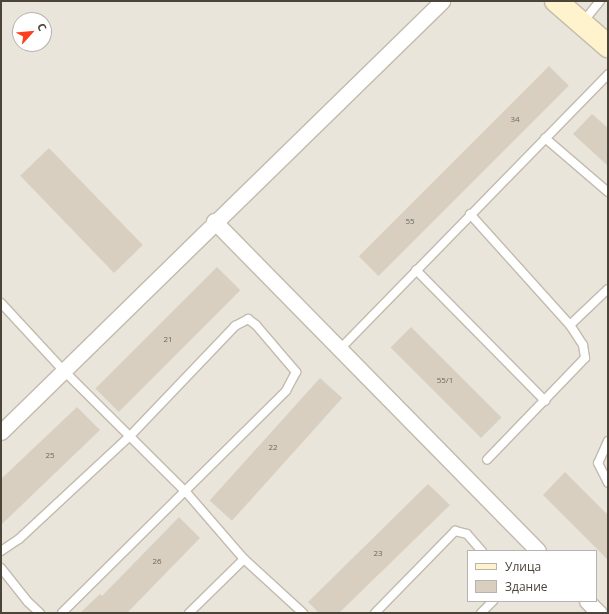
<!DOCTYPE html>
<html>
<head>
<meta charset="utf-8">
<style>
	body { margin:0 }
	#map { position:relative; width:609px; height:614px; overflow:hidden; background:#f6f3ec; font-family:"Open Sans",sans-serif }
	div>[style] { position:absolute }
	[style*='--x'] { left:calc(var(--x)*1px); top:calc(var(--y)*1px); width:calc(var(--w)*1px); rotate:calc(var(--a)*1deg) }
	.residential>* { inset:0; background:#eae5da }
	.building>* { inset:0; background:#d8cfc1; transform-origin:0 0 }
	.roads { filter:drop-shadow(1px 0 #c2bbae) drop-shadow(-1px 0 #c2bbae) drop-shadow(0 1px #c2bbae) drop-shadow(0 -1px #c2bbae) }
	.lane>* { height:8px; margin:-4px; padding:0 4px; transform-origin:4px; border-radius:4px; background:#fff }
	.street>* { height:15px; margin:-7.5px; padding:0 7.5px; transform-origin:7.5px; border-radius:7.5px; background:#fff }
	.secondary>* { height:22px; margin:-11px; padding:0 11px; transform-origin:11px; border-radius:11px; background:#fff3cd }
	span { translate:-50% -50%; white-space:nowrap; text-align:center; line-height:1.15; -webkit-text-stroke:3.5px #fff; paint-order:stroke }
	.number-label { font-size:8px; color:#6e675b }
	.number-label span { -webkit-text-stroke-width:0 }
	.frame { position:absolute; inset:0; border:2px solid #4b4439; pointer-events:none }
	.legend { position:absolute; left:467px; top:550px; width:130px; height:52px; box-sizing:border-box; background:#fff; border:1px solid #b7b4b0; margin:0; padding:5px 7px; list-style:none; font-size:12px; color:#4b4439 }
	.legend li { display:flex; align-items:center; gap:8px; height:20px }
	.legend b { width:20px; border:1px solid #b7b4b0 }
	.north { position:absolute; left:12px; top:12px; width:40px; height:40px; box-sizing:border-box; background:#fff; border:1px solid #b7b4b0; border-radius:50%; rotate:63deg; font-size:11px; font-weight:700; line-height:16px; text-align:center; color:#4b4439 }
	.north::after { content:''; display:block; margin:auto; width:14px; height:18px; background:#fc3f1d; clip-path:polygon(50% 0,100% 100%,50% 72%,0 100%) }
</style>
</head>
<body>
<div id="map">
	<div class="residential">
		<i style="clip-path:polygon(evenodd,1px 1px,608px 1px,608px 613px,1px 613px,1px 1px,20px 20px,44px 20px,44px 44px,20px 44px,20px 20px,1px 1px,468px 551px,596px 551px,596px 601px,468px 601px,468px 551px)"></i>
	</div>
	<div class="building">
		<i style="left:549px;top:66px;width:28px;height:269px;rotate:45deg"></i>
		<i style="clip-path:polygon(592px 114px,608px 128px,608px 166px,573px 134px)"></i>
		<i style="left:49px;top:148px;width:135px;height:40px;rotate:46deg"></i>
		<i style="left:217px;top:267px;width:33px;height:172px;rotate:45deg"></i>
		<i style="left:411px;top:327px;width:128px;height:29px;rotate:45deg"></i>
		<i style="left:320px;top:378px;width:30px;height:165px;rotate:42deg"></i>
		<i style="clip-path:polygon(77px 407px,100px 430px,1px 525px,1px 479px)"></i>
		<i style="clip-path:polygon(565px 472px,608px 515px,608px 560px,543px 495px)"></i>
		<i style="clip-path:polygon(428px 484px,450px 505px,339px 613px,319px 613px,308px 602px)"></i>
		<i style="clip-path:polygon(179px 517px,200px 538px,127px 613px,80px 613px,100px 594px,102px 596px)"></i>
	</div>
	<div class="roads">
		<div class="lane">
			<i style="--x:583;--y:22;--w:27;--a:-51"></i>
			<i style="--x:545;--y:138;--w:83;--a:40.6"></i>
			<i style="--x:470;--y:214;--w:149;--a:48"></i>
			<i style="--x:570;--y:325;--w:24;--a:57"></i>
			<i style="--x:583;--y:345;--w:13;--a:81"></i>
			<i style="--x:585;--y:358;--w:141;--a:133.9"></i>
			<i style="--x:416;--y:270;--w:184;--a:45.4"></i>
			<i style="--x:1;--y:303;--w:91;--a:47.2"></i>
			<i style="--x:63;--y:370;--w:173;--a:44.8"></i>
			<i style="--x:186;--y:492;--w:89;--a:49.1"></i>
			<i style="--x:244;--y:559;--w:80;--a:42.5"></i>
			<i style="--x:570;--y:325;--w:52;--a:-43.5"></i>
			<i style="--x:340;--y:349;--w:384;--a:-45.7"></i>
			<i style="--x:608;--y:441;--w:24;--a:114"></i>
			<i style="--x:598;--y:463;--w:22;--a:63"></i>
			<i style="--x:1;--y:551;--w:22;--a:-34"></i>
			<i style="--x:19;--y:539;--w:153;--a:-42.9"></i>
			<i style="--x:131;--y:435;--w:151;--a:-46.3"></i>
			<i style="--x:235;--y:326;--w:15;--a:-28"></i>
			<i style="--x:248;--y:319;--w:10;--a:37"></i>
			<i style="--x:256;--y:325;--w:62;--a:49.6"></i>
			<i style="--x:296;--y:372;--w:21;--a:118"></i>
			<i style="--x:286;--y:391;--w:315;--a:135.3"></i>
			<i style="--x:1;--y:568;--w:43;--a:51.5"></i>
			<i style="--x:28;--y:602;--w:16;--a:43"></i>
			<i style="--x:189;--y:613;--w:77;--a:-44.5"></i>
			<i style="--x:375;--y:613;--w:115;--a:-45.7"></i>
			<i style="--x:455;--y:531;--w:12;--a:14"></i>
			<i style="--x:467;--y:534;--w:23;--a:49"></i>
			<i style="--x:481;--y:613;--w:17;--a:-45"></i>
		</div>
		<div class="street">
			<i style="--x:214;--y:221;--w:462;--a:45.5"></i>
			<i style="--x:1;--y:432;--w:617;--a:-44.34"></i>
			<i style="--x:587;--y:601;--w:17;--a:45"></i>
		</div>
		<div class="secondary">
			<i style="--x:556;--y:1;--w:69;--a:40.9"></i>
		</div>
	</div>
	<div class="number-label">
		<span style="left:515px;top:119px">34</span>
		<span style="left:410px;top:221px">55</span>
		<span style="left:168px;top:339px">21</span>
		<span style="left:445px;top:380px">55/1</span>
		<span style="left:273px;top:447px">22</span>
		<span style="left:50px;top:455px">25</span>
		<span style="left:378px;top:553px">23</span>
		<span style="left:157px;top:561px">26</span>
	</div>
	<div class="frame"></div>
	<ul class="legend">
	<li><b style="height:5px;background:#fff3cd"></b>Улица</li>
	<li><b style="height:11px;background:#d8cfc1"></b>Здание</li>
	</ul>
	<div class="north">С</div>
</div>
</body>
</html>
